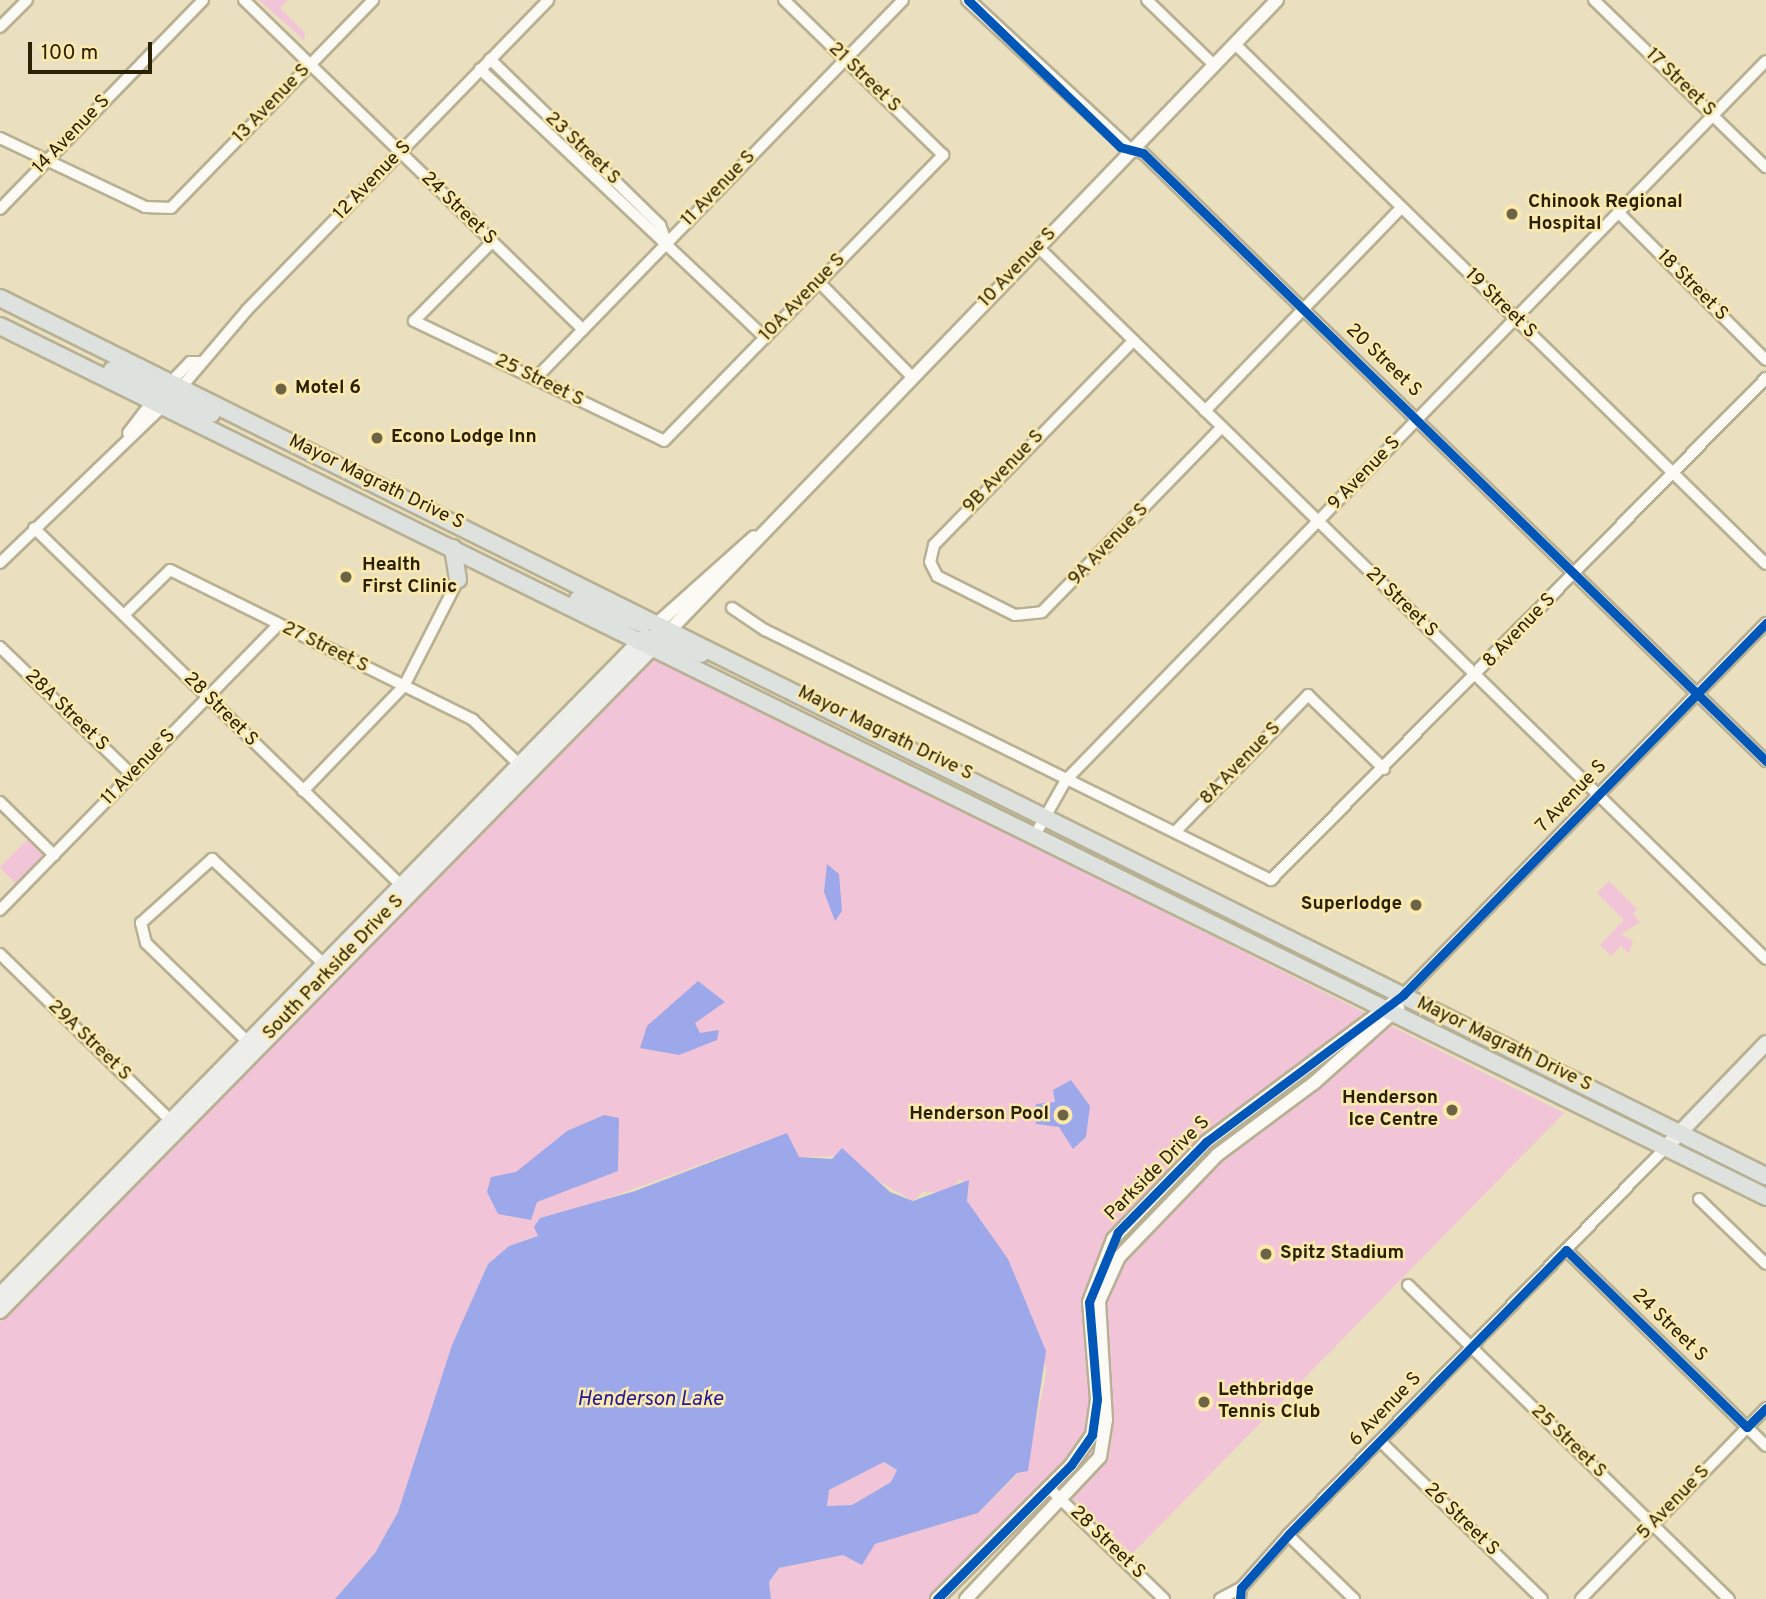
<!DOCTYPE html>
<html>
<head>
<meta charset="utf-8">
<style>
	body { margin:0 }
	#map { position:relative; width:1766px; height:1599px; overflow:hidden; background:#eadfbe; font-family:Overpass,sans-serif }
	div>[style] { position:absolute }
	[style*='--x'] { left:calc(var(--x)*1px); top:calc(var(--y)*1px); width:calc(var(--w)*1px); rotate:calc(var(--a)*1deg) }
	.green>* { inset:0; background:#f2c4d7; transform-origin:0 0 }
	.water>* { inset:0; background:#9ca8e9 }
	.roads { filter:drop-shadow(2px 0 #b8b093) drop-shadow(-2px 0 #b8b093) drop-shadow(0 2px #b8b093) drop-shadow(0 -2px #b8b093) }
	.minor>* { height:10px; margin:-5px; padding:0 5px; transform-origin:5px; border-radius:5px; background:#fcfaf5 }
	.tertiary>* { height:12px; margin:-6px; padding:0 6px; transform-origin:6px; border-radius:6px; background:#fcfaf5 }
	.secondary>* { height:14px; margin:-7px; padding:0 7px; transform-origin:7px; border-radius:7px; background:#edeeea }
	.primary>* { height:16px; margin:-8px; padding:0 8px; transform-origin:8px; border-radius:8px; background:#dde2df }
	.cycleway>* { height:9px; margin:-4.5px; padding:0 4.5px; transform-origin:4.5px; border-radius:4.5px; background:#0057b8 }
	.dots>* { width:19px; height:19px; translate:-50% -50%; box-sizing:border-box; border:4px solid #fbe9ad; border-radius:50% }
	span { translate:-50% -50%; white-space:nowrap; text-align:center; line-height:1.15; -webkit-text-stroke:5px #fbe9ad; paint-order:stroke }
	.street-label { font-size:19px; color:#292101 }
	.poi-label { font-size:19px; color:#292101; font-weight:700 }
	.left { translate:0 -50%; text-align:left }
	.right { translate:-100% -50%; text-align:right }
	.water-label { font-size:21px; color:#231897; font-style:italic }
	.scale { position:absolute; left:28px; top:42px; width:124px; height:32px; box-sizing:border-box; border:4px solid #292101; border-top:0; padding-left:9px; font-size:21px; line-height:24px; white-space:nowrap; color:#292101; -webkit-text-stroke:5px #fbe9ad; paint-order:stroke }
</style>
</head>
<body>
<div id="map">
	<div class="green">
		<i style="clip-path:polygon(259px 0,287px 0,280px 8px,305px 33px,304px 40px)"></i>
		<i style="clip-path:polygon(659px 658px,1564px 1113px,1132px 1554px,1078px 1502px,1049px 1488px,937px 1599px,771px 1599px,769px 1582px,779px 1568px,843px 1555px,862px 1564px,875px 1544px,978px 1513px,1027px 1465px,1047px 1370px,967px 1201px,969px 1185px,959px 1179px,950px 1192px,923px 1192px,913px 1201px,836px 1156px,799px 1157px,787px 1133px,548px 1220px,538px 1236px,509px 1246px,488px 1264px,452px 1346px,398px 1512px,375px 1553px,335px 1599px,0 1599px,0 1322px,649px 660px)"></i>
		<i style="left:33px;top:834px;width:30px;height:47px;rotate:45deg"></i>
		<i style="clip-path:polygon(1609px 881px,1637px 909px,1633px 914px,1640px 922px,1621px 934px,1633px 941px,1629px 954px,1621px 946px,1611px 956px,1600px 945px,1624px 920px,1597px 893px)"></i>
		<i style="clip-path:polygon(883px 1462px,897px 1470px,891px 1482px,852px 1505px,827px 1506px,829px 1490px)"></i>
	</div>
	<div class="water">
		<i style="clip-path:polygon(827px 864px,839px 874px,842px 911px,835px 921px,824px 892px)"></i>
		<i style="clip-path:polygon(698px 981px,725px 1002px,695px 1023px,700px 1033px,719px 1030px,717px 1040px,679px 1055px,640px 1048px,647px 1026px)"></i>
		<i style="clip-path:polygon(1071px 1080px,1090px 1106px,1086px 1137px,1073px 1149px,1059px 1127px,1036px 1124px,1036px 1104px,1055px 1102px,1053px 1090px)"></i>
		<i style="clip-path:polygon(604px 1115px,619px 1118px,618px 1171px,537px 1202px,531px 1220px,498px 1214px,487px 1192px,491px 1177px,516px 1172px,567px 1131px)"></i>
		<i style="clip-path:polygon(evenodd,787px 1133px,799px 1157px,832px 1159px,842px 1148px,890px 1192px,913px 1201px,969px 1180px,967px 1201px,1008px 1259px,1046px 1351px,1028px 1471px,1017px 1473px,978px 1513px,875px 1544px,862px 1565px,843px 1555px,779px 1568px,769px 1582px,771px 1599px,335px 1599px,375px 1553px,398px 1512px,452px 1345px,488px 1264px,509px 1246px,538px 1236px,534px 1227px,540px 1218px,635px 1191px,787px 1133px,884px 1462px,897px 1470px,891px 1482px,852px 1505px,827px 1506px,829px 1490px,884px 1462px)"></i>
	</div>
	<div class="roads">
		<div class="minor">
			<i style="--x:244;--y:0;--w:473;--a:44.2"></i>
			<i style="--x:1147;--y:0;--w:93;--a:44.1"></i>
			<i style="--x:1594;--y:0;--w:240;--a:44.2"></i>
			<i style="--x:0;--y:27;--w:38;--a:-45"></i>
			<i style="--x:1235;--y:44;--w:743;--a:44.4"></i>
			<i style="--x:490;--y:59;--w:238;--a:44.3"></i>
			<i style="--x:660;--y:225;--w:19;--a:69"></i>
			<i style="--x:480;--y:69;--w:392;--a:43.3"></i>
			<i style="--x:0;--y:138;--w:161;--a:25.4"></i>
			<i style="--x:145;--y:207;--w:26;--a:2"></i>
			<i style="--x:171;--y:208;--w:290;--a:-45.8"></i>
			<i style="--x:1131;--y:151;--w:12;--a:9"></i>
			<i style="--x:1143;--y:153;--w:871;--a:44.3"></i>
			<i style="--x:0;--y:209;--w:291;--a:-45.8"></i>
			<i style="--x:1618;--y:212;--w:209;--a:45"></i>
			<i style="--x:492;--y:242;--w:111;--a:134.6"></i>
			<i style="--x:414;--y:321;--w:277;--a:25.6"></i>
			<i style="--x:664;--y:441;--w:400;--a:-45.7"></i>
			<i style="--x:943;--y:155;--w:222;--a:-135.7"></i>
			<i style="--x:1038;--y:247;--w:1018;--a:44.36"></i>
			<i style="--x:819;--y:282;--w:132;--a:45.6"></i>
			<i style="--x:1133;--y:341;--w:285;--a:134.3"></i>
			<i style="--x:934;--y:545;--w:17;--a:103"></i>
			<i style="--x:930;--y:562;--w:16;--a:63"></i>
			<i style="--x:937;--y:576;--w:87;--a:26.6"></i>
			<i style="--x:1015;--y:615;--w:27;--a:-6"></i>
			<i style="--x:1042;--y:612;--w:257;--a:-45.8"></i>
			<i style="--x:535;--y:379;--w:528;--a:-45.84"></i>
			<i style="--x:167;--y:386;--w:33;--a:-46"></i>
			<i style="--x:190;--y:362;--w:9;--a:0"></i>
			<i style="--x:179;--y:390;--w:105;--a:-49.6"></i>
			<i style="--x:247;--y:310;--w:432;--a:-45.8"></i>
			<i style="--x:1205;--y:411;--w:281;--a:-46"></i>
			<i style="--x:128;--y:433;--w:43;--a:-52.6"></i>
			<i style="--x:34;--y:528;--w:518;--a:44.22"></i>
			<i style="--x:0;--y:563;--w:231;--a:-43.9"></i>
			<i style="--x:732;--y:608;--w:40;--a:34"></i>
			<i style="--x:765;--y:630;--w:564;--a:26.29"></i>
			<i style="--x:1271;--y:880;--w:705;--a:-45.4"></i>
			<i style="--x:124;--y:615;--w:64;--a:-44.4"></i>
			<i style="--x:170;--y:570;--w:338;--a:26.3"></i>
			<i style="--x:473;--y:720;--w:71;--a:43.9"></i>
			<i style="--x:0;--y:647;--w:184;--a:44.1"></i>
			<i style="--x:303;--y:791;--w:146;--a:-46.1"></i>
			<i style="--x:404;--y:686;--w:119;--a:-63"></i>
			<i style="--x:0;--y:802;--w:76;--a:44.5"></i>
			<i style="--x:1175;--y:832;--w:191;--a:-45.8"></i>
			<i style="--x:1308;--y:695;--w:106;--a:44.2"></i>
			<i style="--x:1035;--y:835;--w:63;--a:-60.6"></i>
			<i style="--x:1066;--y:780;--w:1003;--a:-45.77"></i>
			<i style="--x:0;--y:910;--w:398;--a:-45.7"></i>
			<i style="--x:0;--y:954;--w:245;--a:44.3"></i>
			<i style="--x:1403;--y:995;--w:520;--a:-45.7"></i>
			<i style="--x:252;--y:1046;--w:148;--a:-135.8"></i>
			<i style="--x:146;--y:943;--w:21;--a:-104"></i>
			<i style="--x:141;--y:923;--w:96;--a:-42"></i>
			<i style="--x:212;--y:859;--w:158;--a:43.2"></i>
			<i style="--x:1699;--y:1199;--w:93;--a:44.1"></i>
			<i style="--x:1566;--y:1250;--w:280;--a:44.4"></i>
			<i style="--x:1408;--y:1285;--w:449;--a:44.4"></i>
			<i style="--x:1380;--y:1441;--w:226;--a:44.3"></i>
			<i style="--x:1049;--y:1488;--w:160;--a:44"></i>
			<i style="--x:1288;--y:1535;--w:92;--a:44.1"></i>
			<i style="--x:1220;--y:1599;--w:24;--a:-28"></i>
			<i style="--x:1240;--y:1599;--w:11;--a:-85"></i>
			<i style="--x:1241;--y:1588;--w:71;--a:-48.4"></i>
			<i style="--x:1288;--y:1535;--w:539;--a:-45.75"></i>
			<i style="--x:1581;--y:1599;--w:266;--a:-45.9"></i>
		</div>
		<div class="tertiary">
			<i style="--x:968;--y:0;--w:222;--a:42.8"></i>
			<i style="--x:659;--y:622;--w:127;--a:-41.8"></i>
			<i style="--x:672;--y:628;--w:872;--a:-46.07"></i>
			<i style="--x:937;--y:1599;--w:190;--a:-45"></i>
			<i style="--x:1071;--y:1465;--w:37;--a:-55"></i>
			<i style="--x:1092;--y:1435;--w:36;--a:-82"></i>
			<i style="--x:1097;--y:1399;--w:97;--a:-94.7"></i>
			<i style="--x:1089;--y:1302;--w:67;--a:-69.1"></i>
			<i style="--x:1113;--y:1239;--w:134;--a:-46.2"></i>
			<i style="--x:1206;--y:1142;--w:246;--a:-36.7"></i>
			<i style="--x:966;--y:1599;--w:195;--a:-46.7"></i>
			<i style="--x:1100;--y:1457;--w:37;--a:-81"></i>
			<i style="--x:1106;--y:1420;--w:119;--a:-93.4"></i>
			<i style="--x:1099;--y:1301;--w:48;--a:-65.6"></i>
			<i style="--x:1119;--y:1257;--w:141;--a:-46.1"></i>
			<i style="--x:1217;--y:1155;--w:121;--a:-36.6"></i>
			<i style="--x:1314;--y:1083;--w:113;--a:-41.8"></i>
		</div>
		<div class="secondary">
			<i style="--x:1664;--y:1149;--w:147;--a:-46.1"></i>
			<i style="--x:0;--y:1295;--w:922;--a:-45.62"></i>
			<i style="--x:0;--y:1311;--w:940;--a:-45.47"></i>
		</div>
		<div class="primary">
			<i style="--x:0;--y:298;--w:1972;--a:26.44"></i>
			<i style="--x:0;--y:326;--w:1969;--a:26.25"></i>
			<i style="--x:112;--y:370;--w:54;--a:24.2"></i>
			<i style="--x:161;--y:392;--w:14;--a:-12"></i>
			<i style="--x:152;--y:401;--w:20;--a:-11"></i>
			<i style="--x:172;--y:397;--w:43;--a:23"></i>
			<i style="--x:453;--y:548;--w:32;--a:81"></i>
			<i style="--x:578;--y:599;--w:69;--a:21.3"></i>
			<i style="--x:640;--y:640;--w:22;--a:-5"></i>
			<i style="--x:662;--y:638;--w:42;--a:22.3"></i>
		</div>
	</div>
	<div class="cycleway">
		<i style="--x:968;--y:0;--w:211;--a:44"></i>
		<i style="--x:1120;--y:147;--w:24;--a:15"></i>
		<i style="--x:1143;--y:153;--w:871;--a:44.3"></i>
		<i style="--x:937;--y:1599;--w:190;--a:-45"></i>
		<i style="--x:1071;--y:1465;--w:37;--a:-55"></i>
		<i style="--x:1092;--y:1435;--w:36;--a:-82"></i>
		<i style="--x:1097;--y:1399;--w:97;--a:-94.7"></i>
		<i style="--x:1089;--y:1302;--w:76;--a:-67.5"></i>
		<i style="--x:1118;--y:1232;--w:126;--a:-45.6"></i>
		<i style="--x:1206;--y:1142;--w:246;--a:-36.7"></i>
		<i style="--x:1403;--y:995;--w:520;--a:-45.7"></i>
		<i style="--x:1240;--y:1599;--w:11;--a:-85"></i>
		<i style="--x:1241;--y:1588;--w:71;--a:-48.4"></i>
		<i style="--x:1288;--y:1535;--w:398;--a:-45.7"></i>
		<i style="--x:1566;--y:1250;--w:253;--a:44.4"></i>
		<i style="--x:1747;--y:1427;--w:27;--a:-45"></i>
	</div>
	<div class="dots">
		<i style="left:1512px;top:214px;background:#6d6443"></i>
		<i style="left:281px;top:389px;background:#6d6443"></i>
		<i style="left:377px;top:438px;background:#6d6443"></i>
		<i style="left:346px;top:577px;background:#6d6443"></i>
		<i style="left:1416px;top:905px;background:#6d6443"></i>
		<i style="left:1452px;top:1110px;background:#6d6443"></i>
		<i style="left:1063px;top:1115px;background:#6d6443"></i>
		<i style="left:1266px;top:1254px;background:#6d6443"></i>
		<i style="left:1204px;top:1402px;background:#6d6443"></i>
	</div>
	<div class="street-label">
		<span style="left:864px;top:78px;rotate:44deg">21 Street S</span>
		<span style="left:1680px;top:83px;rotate:44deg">17 Street S</span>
		<span style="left:272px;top:104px;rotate:-46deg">13 Avenue S</span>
		<span style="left:72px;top:135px;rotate:-46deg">14 Avenue S</span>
		<span style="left:582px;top:149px;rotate:44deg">23 Street S</span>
		<span style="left:373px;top:181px;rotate:-46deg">12 Avenue S</span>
		<span style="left:719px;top:189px;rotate:-46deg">11 Avenue S</span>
		<span style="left:458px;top:209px;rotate:44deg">24 Street S</span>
		<span style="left:1018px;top:268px;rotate:-46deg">10 Avenue S</span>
		<span style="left:1692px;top:286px;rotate:45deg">18 Street S</span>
		<span style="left:803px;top:298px;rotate:-46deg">10A Avenue S</span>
		<span style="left:1500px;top:304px;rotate:44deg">19 Street S</span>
		<span style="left:1383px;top:361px;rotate:44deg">20 Street S</span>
		<span style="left:539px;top:381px;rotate:26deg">25 Street S</span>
		<span style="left:1004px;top:472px;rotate:-46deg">9B Avenue S</span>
		<span style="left:1365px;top:474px;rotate:-46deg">9 Avenue S</span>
		<span style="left:376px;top:483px;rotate:26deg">Mayor Magrath Drive S</span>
		<span style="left:1109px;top:545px;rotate:-46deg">9A Avenue S</span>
		<span style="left:1401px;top:603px;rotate:44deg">21 Street S</span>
		<span style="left:1520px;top:631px;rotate:-46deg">8 Avenue S</span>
		<span style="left:325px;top:648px;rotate:26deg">27 Street S</span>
		<span style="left:220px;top:710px;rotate:45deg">28 Street S</span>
		<span style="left:66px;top:711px;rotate:44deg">28A Street S</span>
		<span style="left:885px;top:734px;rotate:26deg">Mayor Magrath Drive S</span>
		<span style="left:1241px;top:764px;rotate:-46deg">8A Avenue S</span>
		<span style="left:139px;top:768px;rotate:-46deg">11 Avenue S</span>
		<span style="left:1572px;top:797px;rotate:-46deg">7 Avenue S</span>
		<span style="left:334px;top:968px;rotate:-46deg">South Parkside Drive S</span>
		<span style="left:89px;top:1041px;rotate:44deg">29A Street S</span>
		<span style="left:1504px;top:1045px;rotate:26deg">Mayor Magrath Drive S</span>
		<span style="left:1158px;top:1169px;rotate:-45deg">Parkside Drive S</span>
		<span style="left:1669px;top:1326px;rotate:44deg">24 Street S</span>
		<span style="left:1386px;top:1410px;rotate:-46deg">6 Avenue S</span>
		<span style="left:1568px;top:1442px;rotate:44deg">25 Street S</span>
		<span style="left:1674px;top:1503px;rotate:-46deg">5 Avenue S</span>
		<span style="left:1461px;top:1520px;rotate:44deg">26 Street S</span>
		<span style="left:1107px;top:1543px;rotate:44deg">28 Street S</span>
	</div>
	<div class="poi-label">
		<span class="left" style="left:1528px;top:214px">Chinook Regional<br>Hospital</span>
		<span class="left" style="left:295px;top:389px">Motel 6</span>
		<span class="left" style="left:391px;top:438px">Econo Lodge Inn</span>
		<span class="left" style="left:362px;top:577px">Health<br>First Clinic</span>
		<span class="right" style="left:1402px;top:905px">Superlodge</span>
		<span class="right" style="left:1438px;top:1110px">Henderson<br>Ice Centre</span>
		<span class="right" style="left:1049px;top:1115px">Henderson Pool</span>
		<span class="left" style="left:1280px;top:1254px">Spitz Stadium</span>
		<span class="left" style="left:1218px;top:1402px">Lethbridge<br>Tennis Club</span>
	</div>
	<div class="water-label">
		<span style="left:650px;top:1400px">Henderson Lake</span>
	</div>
	<div class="scale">100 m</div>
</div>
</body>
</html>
